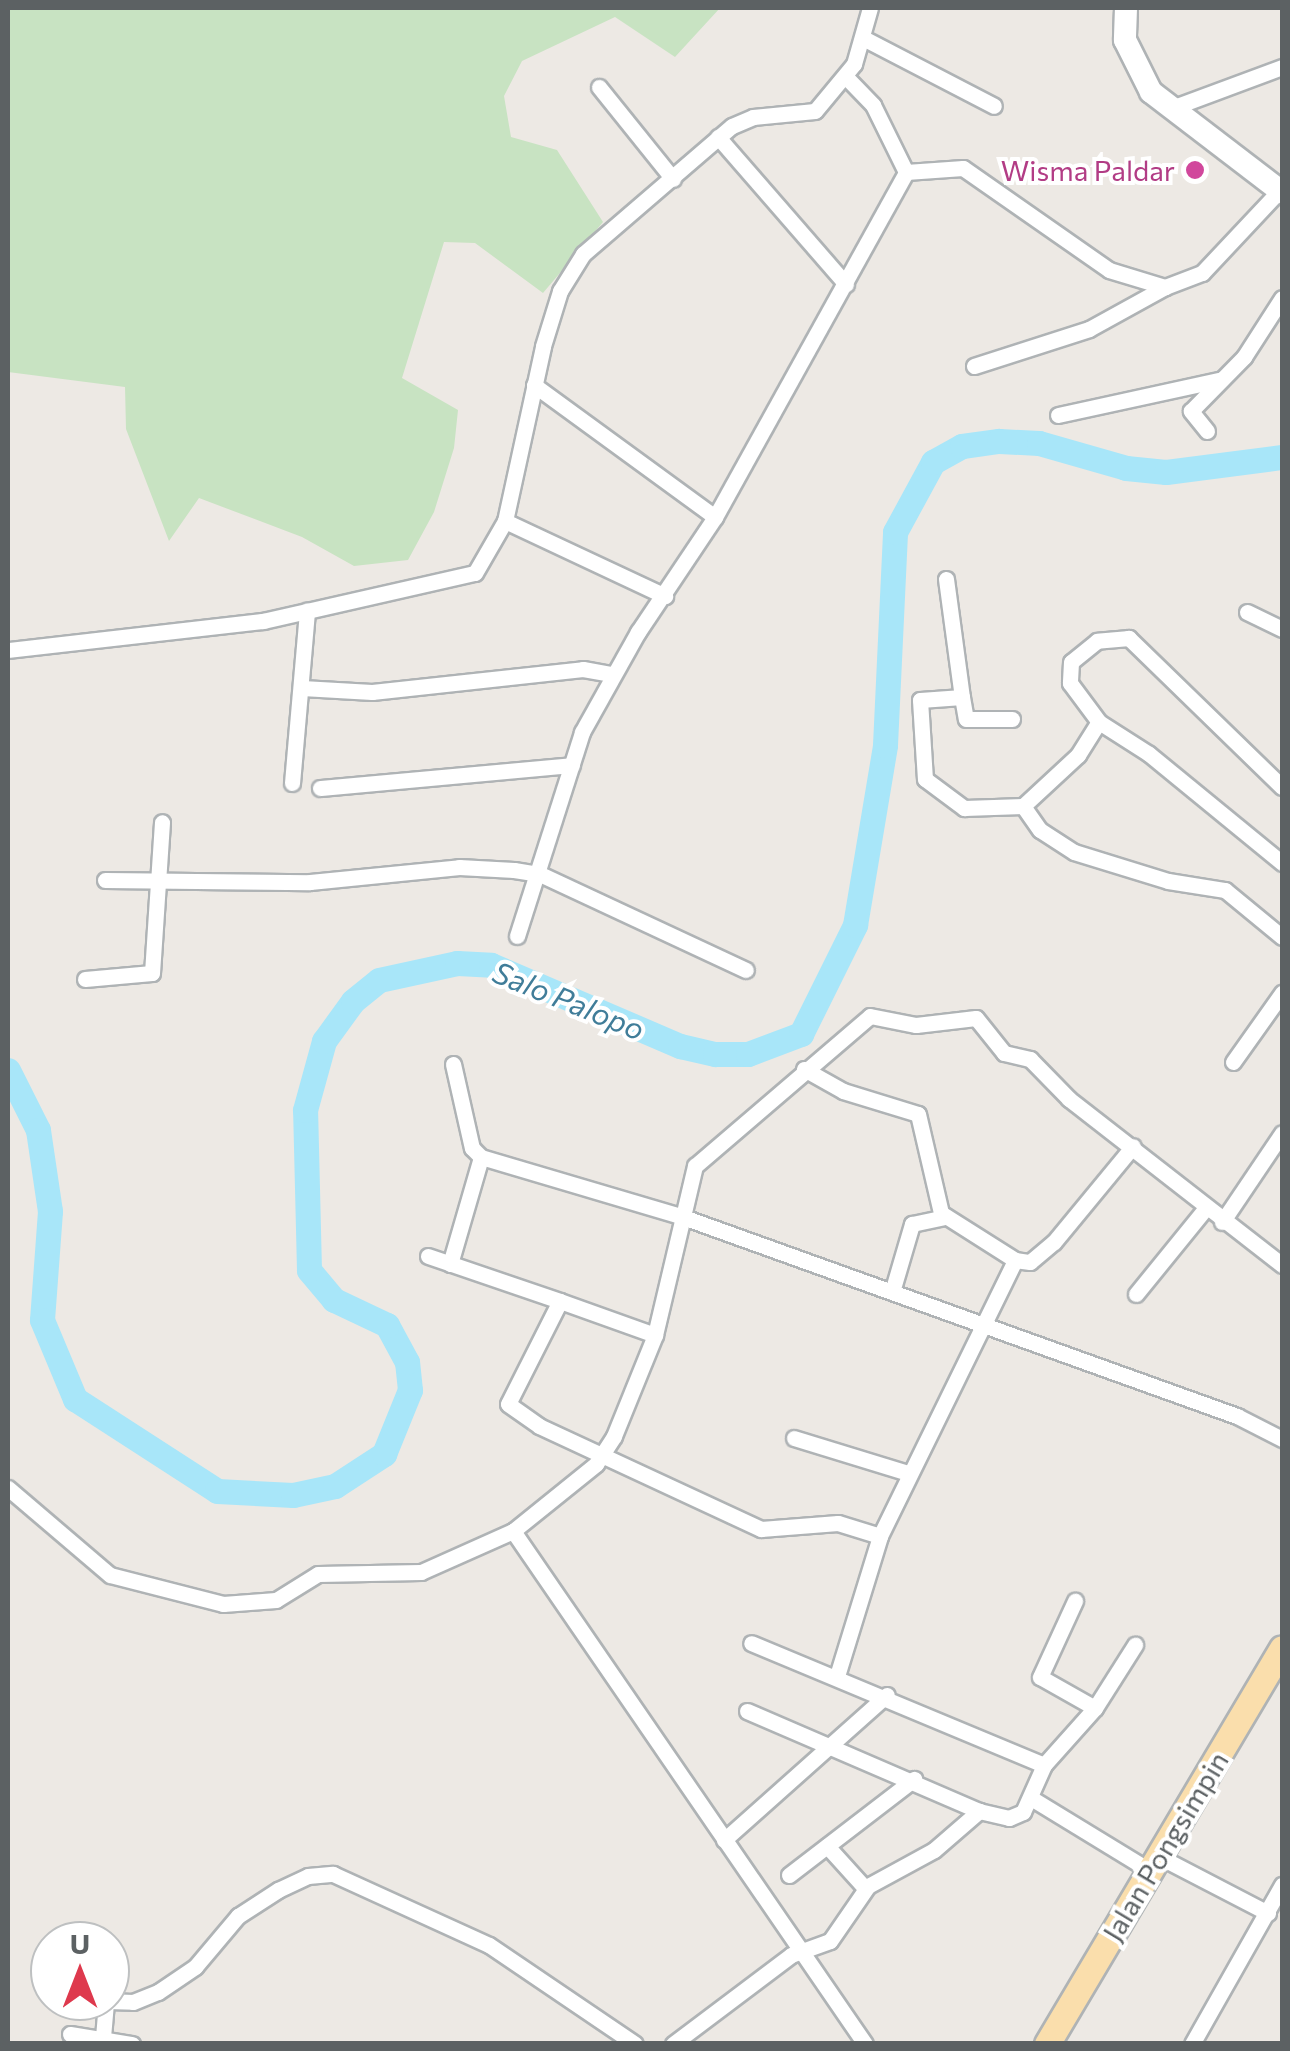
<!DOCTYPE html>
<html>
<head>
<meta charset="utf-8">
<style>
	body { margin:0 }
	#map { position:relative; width:1290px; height:2051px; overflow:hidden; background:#ede9e4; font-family:Commissioner,sans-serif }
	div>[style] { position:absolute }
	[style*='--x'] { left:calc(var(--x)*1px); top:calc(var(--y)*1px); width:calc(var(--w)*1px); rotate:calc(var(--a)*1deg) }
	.green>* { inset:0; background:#c8e3c2 }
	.river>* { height:25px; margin:-12.5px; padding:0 12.5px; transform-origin:12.5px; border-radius:12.5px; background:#a8e6f9 }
	.roads { filter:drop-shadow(2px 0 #afb3b5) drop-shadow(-2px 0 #afb3b5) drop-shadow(0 2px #afb3b5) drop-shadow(0 -2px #afb3b5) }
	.street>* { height:15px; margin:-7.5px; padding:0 7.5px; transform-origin:7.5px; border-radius:7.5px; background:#fff }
	.secondary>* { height:22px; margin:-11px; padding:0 11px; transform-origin:11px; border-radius:11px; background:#fff }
	.primary>* { height:25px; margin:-12.5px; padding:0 12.5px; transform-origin:12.5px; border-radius:12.5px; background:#fadeac }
	.dots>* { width:28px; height:28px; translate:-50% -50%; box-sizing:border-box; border:5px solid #fff; border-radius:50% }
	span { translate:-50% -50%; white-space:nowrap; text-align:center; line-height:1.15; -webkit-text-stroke:8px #fff; paint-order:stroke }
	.hotel-label { font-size:28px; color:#b23c85 }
	.right { translate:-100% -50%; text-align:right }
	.street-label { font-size:28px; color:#5c6163 }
	.water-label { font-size:30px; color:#407d99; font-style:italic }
	.frame { position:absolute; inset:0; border:10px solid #5c6163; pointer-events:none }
	.north { position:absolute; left:30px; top:1921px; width:100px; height:100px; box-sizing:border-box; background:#fff; border:2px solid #bec0c1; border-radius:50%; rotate:0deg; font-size:28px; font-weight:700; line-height:40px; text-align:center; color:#5c6163 }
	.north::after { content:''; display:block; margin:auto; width:35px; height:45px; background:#de394d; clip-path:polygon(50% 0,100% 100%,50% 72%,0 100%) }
</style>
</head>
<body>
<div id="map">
	<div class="green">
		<i style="clip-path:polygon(8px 8px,720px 8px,675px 57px,615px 17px,522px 61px,504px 96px,511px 137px,557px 150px,603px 222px,543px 293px,475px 243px,444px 242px,402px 378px,458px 410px,454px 448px,434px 512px,408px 560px,354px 566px,302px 537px,199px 498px,169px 541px,126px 429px,125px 387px,8px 372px)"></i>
	</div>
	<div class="river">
		<i style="--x:8;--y:1070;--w:67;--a:63.4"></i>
		<i style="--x:38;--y:1130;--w:82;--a:81.6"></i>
		<i style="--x:50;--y:1211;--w:109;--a:94.2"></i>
		<i style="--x:42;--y:1320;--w:86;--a:67.3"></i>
		<i style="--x:75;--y:1399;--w:169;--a:32.9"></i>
		<i style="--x:217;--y:1491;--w:76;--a:3"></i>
		<i style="--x:293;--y:1495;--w:43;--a:-12.1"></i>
		<i style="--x:335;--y:1486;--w:59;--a:-33.1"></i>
		<i style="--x:384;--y:1454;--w:69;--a:-67.9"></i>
		<i style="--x:410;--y:1390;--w:28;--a:-96"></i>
		<i style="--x:407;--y:1362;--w:42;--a:-118.4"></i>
		<i style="--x:387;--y:1325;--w:59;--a:-154.7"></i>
		<i style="--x:334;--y:1300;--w:39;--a:-130"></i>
		<i style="--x:309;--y:1270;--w:160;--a:-91.4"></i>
		<i style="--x:305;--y:1110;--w:72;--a:-74.6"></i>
		<i style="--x:324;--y:1041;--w:49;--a:-54.1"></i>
		<i style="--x:353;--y:1001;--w:33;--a:-39"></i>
		<i style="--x:379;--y:980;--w:80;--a:-12.3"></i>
		<i style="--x:457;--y:963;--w:34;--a:3"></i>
		<i style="--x:491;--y:965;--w:206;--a:23.2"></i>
		<i style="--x:680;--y:1046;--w:36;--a:13"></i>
		<i style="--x:715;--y:1054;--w:33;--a:0"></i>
		<i style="--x:748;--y:1054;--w:57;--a:-20.7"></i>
		<i style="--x:801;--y:1034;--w:122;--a:-63.6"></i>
		<i style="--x:855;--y:925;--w:182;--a:-80.5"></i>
		<i style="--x:885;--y:745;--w:213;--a:-87.3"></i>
		<i style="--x:895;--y:532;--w:80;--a:-61.5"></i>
		<i style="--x:933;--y:462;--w:33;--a:-29"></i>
		<i style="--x:962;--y:446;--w:37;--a:-8"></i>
		<i style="--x:999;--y:441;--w:40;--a:2.9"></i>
		<i style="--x:1039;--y:443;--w:91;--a:16"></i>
		<i style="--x:1126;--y:468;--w:40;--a:5.7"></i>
		<i style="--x:1166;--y:472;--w:117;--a:-7.4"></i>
	</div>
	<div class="roads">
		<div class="street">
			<i style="--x:865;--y:39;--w:145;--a:27.4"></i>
			<i style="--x:846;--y:77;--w:39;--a:46"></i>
			<i style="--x:873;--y:105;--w:75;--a:63.8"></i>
			<i style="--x:599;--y:87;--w:118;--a:51.2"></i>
			<i style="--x:1169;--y:109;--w:121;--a:-20.4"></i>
			<i style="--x:718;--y:137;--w:195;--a:49"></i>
			<i style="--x:974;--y:366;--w:121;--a:-17.8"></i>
			<i style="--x:1089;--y:329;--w:87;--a:-28.9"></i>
			<i style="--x:534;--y:385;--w:224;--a:36.1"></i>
			<i style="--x:1058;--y:415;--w:165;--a:-12.3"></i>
			<i style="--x:1207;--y:431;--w:26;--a:-129"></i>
			<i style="--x:1191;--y:411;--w:76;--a:-45.5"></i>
			<i style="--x:1244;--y:357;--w:70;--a:-57.2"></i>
			<i style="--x:505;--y:521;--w:177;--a:25.1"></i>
			<i style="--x:946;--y:579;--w:119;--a:82.3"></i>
			<i style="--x:962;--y:697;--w:42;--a:175.9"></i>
			<i style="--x:920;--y:700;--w:79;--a:86.4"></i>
			<i style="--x:925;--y:779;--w:49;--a:36.6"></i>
			<i style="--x:964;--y:808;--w:59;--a:-1.9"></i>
			<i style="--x:1023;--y:806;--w:29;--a:55"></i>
			<i style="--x:1040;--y:830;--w:40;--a:32.9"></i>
			<i style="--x:1074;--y:852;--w:98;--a:17.1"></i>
			<i style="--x:1168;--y:881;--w:58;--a:9"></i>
			<i style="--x:1225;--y:890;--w:74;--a:39.5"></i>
			<i style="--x:1247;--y:612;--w:39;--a:26"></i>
			<i style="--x:8;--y:650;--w:257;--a:-6.5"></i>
			<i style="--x:263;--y:621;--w:217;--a:-12.8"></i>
			<i style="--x:475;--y:573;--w:60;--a:-60"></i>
			<i style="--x:505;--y:521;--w:179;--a:-77.7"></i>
			<i style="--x:543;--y:346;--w:58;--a:-72.8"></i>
			<i style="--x:560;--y:291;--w:44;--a:-58.1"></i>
			<i style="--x:583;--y:254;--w:196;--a:-40.7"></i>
			<i style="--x:732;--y:126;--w:23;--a:-23"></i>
			<i style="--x:753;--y:117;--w:62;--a:-5.5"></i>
			<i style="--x:815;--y:111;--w:61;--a:-50.3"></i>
			<i style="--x:854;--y:64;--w:58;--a:-74.1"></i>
			<i style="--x:302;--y:688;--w:70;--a:3.3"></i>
			<i style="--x:372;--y:692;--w:212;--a:-6.2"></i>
			<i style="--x:583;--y:669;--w:29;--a:10"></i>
			<i style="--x:962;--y:697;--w:22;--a:80"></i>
			<i style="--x:966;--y:719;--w:46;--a:0"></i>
			<i style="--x:292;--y:783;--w:173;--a:-85"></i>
			<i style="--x:1282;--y:787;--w:214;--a:-135.8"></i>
			<i style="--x:1129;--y:638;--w:32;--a:175"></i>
			<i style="--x:1097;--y:641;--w:33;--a:141"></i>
			<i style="--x:1071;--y:662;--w:21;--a:93"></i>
			<i style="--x:1070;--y:683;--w:49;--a:53.4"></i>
			<i style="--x:1099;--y:722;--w:59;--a:32.6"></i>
			<i style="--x:1149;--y:754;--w:172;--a:39.3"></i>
			<i style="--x:320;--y:788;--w:253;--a:-5.2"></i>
			<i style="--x:1023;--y:806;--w:75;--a:-42.8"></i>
			<i style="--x:1078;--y:755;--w:39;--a:-58"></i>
			<i style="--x:105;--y:880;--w:205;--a:0.6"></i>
			<i style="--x:310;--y:882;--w:150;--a:-5.7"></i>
			<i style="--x:459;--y:867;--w:55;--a:3.1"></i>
			<i style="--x:514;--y:870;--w:26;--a:9"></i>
			<i style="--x:540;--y:874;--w:227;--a:25"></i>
			<i style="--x:517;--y:936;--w:214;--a:-72.3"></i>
			<i style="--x:582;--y:732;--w:115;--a:-60.8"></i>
			<i style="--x:638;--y:632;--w:138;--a:-56.2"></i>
			<i style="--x:715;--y:517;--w:394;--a:-61"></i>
			<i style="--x:906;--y:172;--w:57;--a:-4"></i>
			<i style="--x:963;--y:168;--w:178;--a:34.9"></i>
			<i style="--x:1109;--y:270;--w:59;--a:16.9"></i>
			<i style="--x:1165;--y:287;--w:40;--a:-21"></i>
			<i style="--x:1202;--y:273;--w:114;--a:-46.8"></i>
			<i style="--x:85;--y:979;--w:67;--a:-5.1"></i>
			<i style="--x:152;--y:973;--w:151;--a:-86.2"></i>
			<i style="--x:1233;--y:1062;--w:85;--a:-54.6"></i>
			<i style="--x:453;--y:1064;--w:86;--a:77.3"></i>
			<i style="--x:472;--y:1148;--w:13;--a:45"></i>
			<i style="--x:481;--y:1157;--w:211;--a:16.5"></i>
			<i style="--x:683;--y:1217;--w:589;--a:19.76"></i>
			<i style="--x:1237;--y:1416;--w:51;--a:27.1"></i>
			<i style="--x:804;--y:1069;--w:45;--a:29.4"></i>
			<i style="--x:843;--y:1091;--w:78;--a:17"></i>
			<i style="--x:918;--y:1114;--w:102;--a:76.9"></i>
			<i style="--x:941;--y:1213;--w:88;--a:32.4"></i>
			<i style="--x:1222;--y:1222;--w:107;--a:-56"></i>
			<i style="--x:428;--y:1256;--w:139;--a:18.8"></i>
			<i style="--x:450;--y:1264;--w:111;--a:-73.8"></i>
			<i style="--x:892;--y:1292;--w:71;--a:-73.6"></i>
			<i style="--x:912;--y:1224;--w:35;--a:-12"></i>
			<i style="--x:1136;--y:1294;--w:109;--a:-50.9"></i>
			<i style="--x:655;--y:1335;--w:101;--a:-160.3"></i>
			<i style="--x:560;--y:1301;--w:115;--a:116.8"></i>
			<i style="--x:508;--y:1404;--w:38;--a:35"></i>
			<i style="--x:539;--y:1426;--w:245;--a:24.9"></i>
			<i style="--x:761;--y:1529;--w:77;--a:-4.5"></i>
			<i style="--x:838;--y:1523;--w:44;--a:17.2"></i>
			<i style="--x:880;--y:1536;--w:307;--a:-63.9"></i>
			<i style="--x:1015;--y:1260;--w:15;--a:8"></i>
			<i style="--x:1030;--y:1262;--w:31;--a:-40"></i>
			<i style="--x:1054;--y:1242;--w:124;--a:-50.5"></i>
			<i style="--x:794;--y:1438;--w:119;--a:17.1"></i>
			<i style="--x:8;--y:1488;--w:134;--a:40.5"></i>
			<i style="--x:110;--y:1575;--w:117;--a:14.4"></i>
			<i style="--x:223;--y:1604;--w:53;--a:-4.3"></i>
			<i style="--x:276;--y:1600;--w:49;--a:-31.8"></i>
			<i style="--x:318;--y:1574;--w:103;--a:-1.1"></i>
			<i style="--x:421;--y:1572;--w:101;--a:-24"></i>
			<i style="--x:513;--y:1531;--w:107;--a:-38.9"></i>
			<i style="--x:596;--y:1464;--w:33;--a:-57"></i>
			<i style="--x:614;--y:1436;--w:109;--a:-67.9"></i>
			<i style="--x:655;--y:1335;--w:174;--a:-76.7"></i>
			<i style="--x:695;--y:1166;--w:230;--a:-40.6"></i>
			<i style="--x:870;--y:1016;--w:47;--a:11.1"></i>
			<i style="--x:916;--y:1025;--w:60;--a:-6.7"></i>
			<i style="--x:976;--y:1018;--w:45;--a:51.3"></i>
			<i style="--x:1004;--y:1053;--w:27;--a:13"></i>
			<i style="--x:1030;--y:1059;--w:56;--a:45.7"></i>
			<i style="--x:1069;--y:1099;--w:270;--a:37.9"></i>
			<i style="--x:513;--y:1531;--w:622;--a:55.54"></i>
			<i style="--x:837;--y:1676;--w:146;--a:-72.9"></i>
			<i style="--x:1095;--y:1708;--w:75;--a:-57.6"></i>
			<i style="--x:747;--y:1711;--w:253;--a:23.3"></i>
			<i style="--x:979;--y:1811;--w:31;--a:13"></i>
			<i style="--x:1009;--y:1818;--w:15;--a:-23"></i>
			<i style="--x:1023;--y:1812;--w:51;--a:-65.9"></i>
			<i style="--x:1044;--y:1765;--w:317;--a:-157.4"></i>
			<i style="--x:1044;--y:1765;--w:76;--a:-48.2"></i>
			<i style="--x:1095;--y:1708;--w:63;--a:-150.6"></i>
			<i style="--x:1040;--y:1677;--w:84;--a:-65.3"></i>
			<i style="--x:1031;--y:1798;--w:138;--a:31.4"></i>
			<i style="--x:724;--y:1840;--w:218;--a:-41.7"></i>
			<i style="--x:827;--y:1846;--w:57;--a:47.9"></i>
			<i style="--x:1158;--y:1856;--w:124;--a:27.4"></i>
			<i style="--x:789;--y:1875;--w:158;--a:-37.5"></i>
			<i style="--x:108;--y:2001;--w:25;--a:2"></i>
			<i style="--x:133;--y:2002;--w:27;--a:-22"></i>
			<i style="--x:158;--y:1992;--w:45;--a:-34"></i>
			<i style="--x:195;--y:1967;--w:67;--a:-49.9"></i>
			<i style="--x:238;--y:1916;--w:48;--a:-33"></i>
			<i style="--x:278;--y:1890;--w:33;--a:-25"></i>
			<i style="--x:308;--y:1876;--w:25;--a:-5"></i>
			<i style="--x:333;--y:1874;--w:171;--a:24.5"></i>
			<i style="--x:489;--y:1945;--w:176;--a:34.1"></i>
			<i style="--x:70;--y:2034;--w:63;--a:9.2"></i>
			<i style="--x:103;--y:2037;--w:36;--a:-85"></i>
			<i style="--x:673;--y:2044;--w:148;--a:-37"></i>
			<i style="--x:791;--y:1955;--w:41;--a:-19.7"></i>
			<i style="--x:830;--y:1941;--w:67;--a:-55.4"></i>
			<i style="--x:868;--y:1886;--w:75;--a:-28.6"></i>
			<i style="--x:934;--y:1850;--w:60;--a:-40.9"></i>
			<i style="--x:1192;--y:2044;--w:183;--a:-60.5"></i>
		</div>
		<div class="secondary">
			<i style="--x:1126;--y:8;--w:32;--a:92"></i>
			<i style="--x:1125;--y:40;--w:58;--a:63.4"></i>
			<i style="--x:1151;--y:92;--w:165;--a:37.4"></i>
		</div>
		<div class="primary">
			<i style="--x:1047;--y:2044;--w:460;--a:-59.3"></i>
		</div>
	</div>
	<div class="dots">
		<i style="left:1195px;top:170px;background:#d1479c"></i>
	</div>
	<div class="hotel-label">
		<span class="right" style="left:1175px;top:170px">Wisma Paldar</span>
	</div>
	<div class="street-label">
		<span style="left:1165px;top:1846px;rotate:-59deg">Jalan Pongsimpin</span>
	</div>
	<div class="water-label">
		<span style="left:569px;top:1000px;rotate:22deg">Salo Palopo</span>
	</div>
	<div class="frame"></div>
	<div class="north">U</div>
</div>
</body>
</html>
